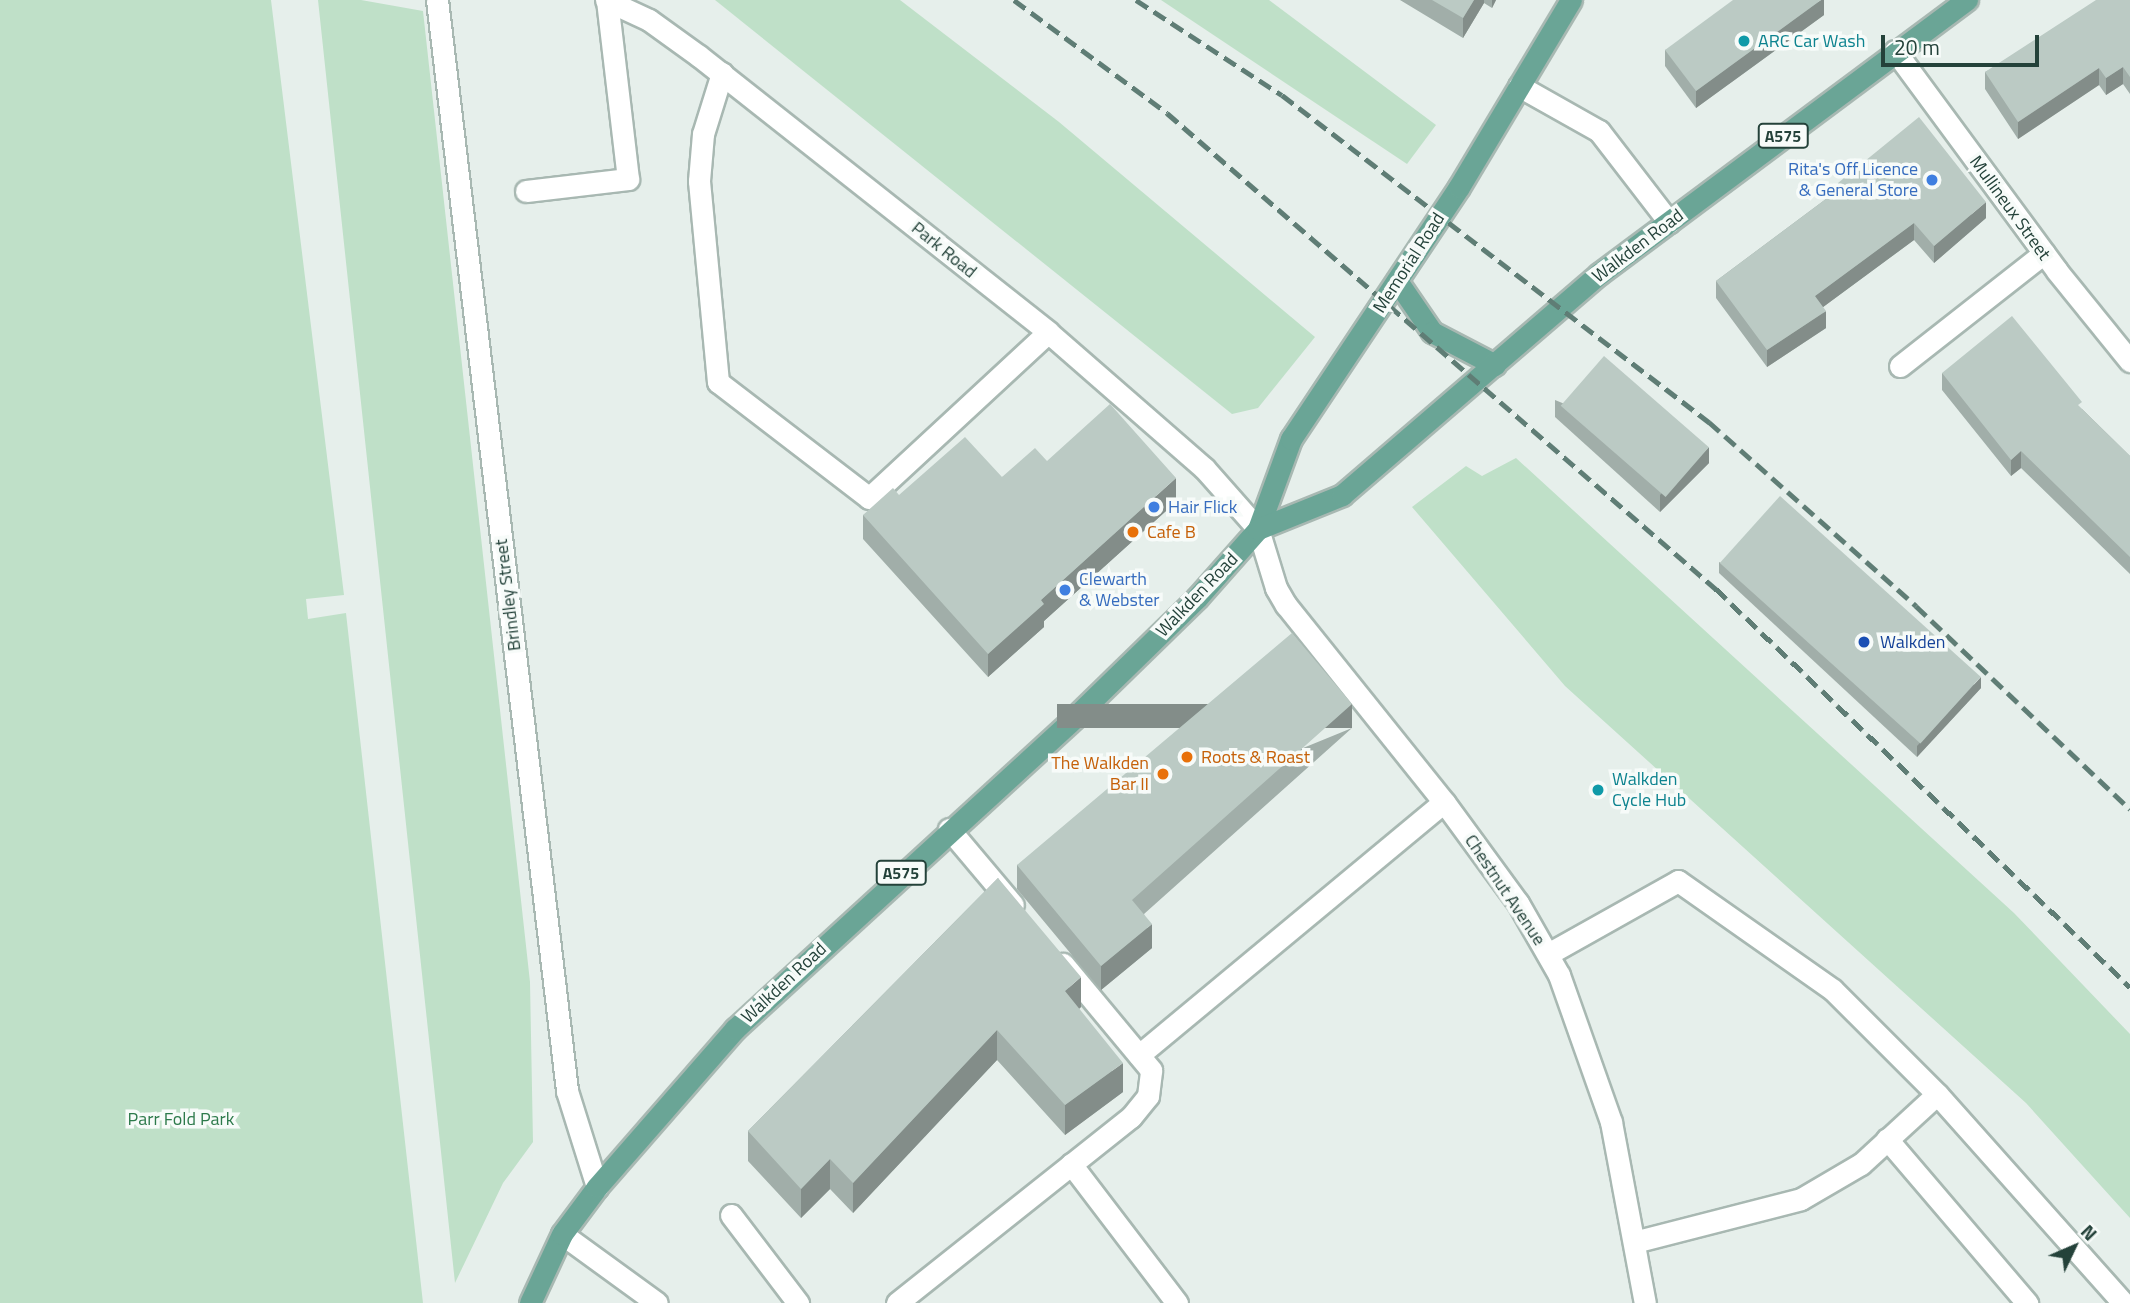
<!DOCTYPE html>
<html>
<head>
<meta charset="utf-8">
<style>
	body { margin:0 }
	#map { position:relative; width:2130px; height:1303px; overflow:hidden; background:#e6efeb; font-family:"Titillium Web",sans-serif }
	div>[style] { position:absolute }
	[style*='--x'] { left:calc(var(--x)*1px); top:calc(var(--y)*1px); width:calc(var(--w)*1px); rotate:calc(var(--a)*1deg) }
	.green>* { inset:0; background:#bfe0c8 }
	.roads { filter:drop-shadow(2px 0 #a8b8b2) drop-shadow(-2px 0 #a8b8b2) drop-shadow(0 2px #a8b8b2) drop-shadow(0 -2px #a8b8b2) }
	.lane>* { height:21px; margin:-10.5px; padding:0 10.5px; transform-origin:10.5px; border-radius:10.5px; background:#fff }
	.street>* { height:21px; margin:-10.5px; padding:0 10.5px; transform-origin:10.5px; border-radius:10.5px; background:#fff }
	.secondary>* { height:21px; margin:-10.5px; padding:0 10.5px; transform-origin:10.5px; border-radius:10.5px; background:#fff }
	.primary>* { height:21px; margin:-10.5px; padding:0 10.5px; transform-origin:10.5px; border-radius:10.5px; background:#6aa596 }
	.rail>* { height:5px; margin-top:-2.5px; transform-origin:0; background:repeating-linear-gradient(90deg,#5f7d75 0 14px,transparent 0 21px) }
	.wall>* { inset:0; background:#a1aea9 }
	.shaded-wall>* { inset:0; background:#838d89; transform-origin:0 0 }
	.building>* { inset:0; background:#bbcac4; transform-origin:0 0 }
	.dots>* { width:19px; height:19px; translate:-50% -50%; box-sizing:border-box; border:4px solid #f7fbf9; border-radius:50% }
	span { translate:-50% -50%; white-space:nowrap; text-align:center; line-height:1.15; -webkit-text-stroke:7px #f7fbf9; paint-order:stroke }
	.shield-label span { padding:2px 5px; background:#f7fbf9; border:2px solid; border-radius:5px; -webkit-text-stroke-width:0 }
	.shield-label { font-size:16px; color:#24423a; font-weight:700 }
	.culture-label { font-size:18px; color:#0d838f }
	.left { translate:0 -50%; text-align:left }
	.shop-label { font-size:18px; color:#366cbe }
	.right { translate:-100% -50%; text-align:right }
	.street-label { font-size:18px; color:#24423a }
	.food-label { font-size:18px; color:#c56008 }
	.transit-label { font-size:18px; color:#164399 }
	.park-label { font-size:18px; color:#2d7a4b }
	.north { position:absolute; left:2039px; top:1212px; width:70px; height:70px; -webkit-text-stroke:5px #f7fbf9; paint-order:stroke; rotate:46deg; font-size:19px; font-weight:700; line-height:28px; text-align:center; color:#24423a }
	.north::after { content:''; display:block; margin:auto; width:24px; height:32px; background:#24423a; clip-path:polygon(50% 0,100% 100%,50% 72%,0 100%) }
	.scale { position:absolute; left:1881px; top:35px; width:158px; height:32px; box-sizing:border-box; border:4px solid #24423a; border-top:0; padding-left:9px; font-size:21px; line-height:24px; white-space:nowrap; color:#24423a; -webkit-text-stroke:5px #f7fbf9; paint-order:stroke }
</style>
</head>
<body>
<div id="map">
	<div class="green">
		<i style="clip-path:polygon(0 0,271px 0,344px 595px,306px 599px,308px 619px,346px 613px,423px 1303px,0 1303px)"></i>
		<i style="clip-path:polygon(318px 0,361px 0,423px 11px,530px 982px,533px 1142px,503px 1183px,455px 1283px)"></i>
		<i style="clip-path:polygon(715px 0,900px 0,1059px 122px,1315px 337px,1258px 408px,1232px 414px)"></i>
		<i style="clip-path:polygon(1161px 0,1269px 0,1436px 125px,1407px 164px)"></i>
		<i style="clip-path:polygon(1516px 458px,2014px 913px,2130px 1034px,2130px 1218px,2026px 1103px,1565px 686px,1412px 507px,1466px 466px,1482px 476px)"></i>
	</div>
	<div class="roads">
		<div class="lane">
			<i style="--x:722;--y:73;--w:64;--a:107.3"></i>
			<i style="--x:703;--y:134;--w:47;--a:94.9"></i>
			<i style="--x:699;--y:181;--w:202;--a:84.6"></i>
			<i style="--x:718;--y:382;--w:190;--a:37.5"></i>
			<i style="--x:869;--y:498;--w:244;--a:-42.8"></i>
			<i style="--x:1519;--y:86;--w:92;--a:29.4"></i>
			<i style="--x:1599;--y:131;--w:115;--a:52.4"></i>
			<i style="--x:526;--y:191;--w:103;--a:-6.7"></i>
			<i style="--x:628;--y:179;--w:180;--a:-96.7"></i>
			<i style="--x:1900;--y:366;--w:183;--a:-38.1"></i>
			<i style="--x:949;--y:829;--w:99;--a:49.9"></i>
			<i style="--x:1548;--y:954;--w:149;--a:-29.3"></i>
			<i style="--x:1678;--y:881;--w:189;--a:35.1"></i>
			<i style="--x:1833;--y:990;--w:147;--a:45"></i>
			<i style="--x:1937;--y:1094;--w:280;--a:48.3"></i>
			<i style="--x:1139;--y:1055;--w:396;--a:-39.7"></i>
			<i style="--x:1887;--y:1139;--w:216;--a:49.5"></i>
			<i style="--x:1071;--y:1164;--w:175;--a:52.7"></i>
			<i style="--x:731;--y:1215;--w:111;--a:52.7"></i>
			<i style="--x:1634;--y:1242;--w:172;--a:-14.4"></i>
			<i style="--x:1801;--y:1199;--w:69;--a:-30.3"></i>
			<i style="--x:1861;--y:1164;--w:103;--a:-42.6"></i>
			<i style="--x:897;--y:1303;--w:299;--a:-38.5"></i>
			<i style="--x:1131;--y:1117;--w:27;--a:-51"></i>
			<i style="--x:1148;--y:1096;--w:26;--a:-83"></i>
			<i style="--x:1151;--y:1070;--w:138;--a:-129.7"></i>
		</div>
		<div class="street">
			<i style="--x:437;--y:0;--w:1099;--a:83.2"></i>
			<i style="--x:567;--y:1091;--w:101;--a:72.6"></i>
			<i style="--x:1895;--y:51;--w:273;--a:53.6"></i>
			<i style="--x:2057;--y:271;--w:116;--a:51"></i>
			<i style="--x:1258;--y:529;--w:62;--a:73"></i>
			<i style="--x:1276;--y:588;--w:20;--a:60"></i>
			<i style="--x:1286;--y:605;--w:253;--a:51.3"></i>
			<i style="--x:1444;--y:802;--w:125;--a:53.8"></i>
			<i style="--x:1518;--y:903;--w:83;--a:60.3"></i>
			<i style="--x:1559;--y:975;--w:156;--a:70.5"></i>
			<i style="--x:1611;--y:1122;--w:184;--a:79.4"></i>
			<i style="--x:562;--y:1234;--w:117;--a:36"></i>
		</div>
		<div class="secondary">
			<i style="--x:606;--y:0;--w:47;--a:24.9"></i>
			<i style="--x:649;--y:20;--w:62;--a:35.8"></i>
			<i style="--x:699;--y:56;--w:445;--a:38.3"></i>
			<i style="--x:1048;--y:332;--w:207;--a:41.1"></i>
			<i style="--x:1204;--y:468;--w:81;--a:48.5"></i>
		</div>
		<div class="primary">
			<i style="--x:1397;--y:281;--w:62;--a:55.5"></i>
			<i style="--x:1432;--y:332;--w:71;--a:27.6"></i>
			<i style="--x:1258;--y:529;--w:96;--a:-69.9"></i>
			<i style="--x:1291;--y:439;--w:303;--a:-56.3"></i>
			<i style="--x:1459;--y:187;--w:218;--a:-59.1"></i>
			<i style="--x:530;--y:1303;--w:76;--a:-65.1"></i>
			<i style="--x:562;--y:1234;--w:59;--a:-53.3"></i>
			<i style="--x:597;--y:1187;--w:210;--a:-48.9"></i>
			<i style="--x:735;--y:1029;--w:461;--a:-42.5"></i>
			<i style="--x:1075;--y:717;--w:170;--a:-44.3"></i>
			<i style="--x:1197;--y:598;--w:92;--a:-48.5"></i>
			<i style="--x:1258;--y:529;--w:91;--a:-22"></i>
			<i style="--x:1342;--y:495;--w:339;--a:-40.7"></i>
			<i style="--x:1599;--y:274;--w:459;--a:-36.7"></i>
		</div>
	</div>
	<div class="rail">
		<i style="--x:1014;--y:0;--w:190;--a:36.4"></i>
		<i style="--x:1167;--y:113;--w:727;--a:40.93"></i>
		<i style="--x:1716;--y:589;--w:574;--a:43.87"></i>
		<i style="--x:1136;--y:0;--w:174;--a:33.1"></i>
		<i style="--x:1282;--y:95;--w:538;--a:37.45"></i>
		<i style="--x:1709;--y:422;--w:277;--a:41.6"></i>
		<i style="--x:1916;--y:606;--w:295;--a:43.5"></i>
	</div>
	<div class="wall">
		<i style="clip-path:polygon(1400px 0,1496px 0,1492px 8px,1484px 3px,1463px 38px)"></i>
		<i style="clip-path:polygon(1824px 0,1824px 15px,1696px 108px,1665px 66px,1665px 50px)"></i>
		<i style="clip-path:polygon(2130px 0,2130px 94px,2123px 84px,2106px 95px,2099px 85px,2018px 139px,1985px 89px,1985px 72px)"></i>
		<i style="clip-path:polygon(1838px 183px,1986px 218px,1934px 263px,1914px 240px,1823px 307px,1826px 328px,1767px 367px,1716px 298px,1716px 281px,1838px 190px)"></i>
		<i style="clip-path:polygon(1942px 373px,2082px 409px,2130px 456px,2130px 574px,2021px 468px,2011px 476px,1942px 390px)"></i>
		<i style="clip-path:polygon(1555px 400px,1709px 463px,1660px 512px,1555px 417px)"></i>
		<i style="clip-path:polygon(1047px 461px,1176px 502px,1044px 621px,1044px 627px,988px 677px,863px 539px,863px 515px,1002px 477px)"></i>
		<i style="clip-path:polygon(1719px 562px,1981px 688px,1917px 757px,1719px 573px)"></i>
		<i style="clip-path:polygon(1352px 728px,1144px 914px,1152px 948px,1101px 990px,1017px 889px,1017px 865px)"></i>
		<i style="clip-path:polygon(998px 878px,1081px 1007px,1079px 1009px,1123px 1092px,1065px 1135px,997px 1060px,853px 1213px,830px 1189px,801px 1218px,748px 1161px,748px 1131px)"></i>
	</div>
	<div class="shaded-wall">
		<i style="clip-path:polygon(1474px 0,1484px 0,1484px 3px,1463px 38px,1463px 18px)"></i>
		<i style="clip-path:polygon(1492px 0,1496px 0,1492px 8px)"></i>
		<i style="clip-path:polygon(1821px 0,1824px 0,1824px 15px,1696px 108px,1696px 91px)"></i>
		<i style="clip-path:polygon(2123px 67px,2123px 84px,2106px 95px,2106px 78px)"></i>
		<i style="clip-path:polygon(2099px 68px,2099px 85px,2018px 139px,2018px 122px)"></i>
		<i style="clip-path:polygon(1986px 202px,1986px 218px,1934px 263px,1934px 246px)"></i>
		<i style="clip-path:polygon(1914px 223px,1914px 240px,1815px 313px,1815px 296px)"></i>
		<i style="clip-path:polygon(1826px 311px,1826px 328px,1767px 367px,1767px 350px)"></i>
		<i style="clip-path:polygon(1709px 447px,1709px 463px,1660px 512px,1660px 495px)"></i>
		<i style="clip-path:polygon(2021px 451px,2021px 468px,2011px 476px,2011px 460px)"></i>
		<i style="clip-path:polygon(1176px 478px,1176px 502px,1044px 621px,1044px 627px,988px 677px,988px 654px,1041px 600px)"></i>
		<i style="clip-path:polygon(1981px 677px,1981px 688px,1917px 757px,1917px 746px)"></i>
		<i style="left:1352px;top:704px;width:24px;height:295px;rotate:90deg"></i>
		<i style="clip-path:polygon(1152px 924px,1152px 948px,1101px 990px,1101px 966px)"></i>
		<i style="clip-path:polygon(1081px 977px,1081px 1007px,1065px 1021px,1065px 991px)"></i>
		<i style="clip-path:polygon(997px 1030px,997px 1060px,853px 1213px,853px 1183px)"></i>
		<i style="clip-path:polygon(1123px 1063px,1123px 1092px,1065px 1135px,1065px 1105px)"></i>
		<i style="clip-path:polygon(830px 1159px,830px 1189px,801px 1218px,801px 1189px)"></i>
	</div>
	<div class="building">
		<i style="clip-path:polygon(1432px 0,1474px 0,1463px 18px)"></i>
		<i style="clip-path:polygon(1733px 0,1821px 0,1696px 91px,1665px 50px)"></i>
		<i style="clip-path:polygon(2096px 0,2130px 0,2130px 77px,2123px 67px,2106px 78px,2099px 68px,2018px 122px,1985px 72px)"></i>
		<i style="clip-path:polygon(1919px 117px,1986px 202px,1934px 246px,1914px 223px,1815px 296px,1826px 311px,1767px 350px,1716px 281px,1842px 187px,1838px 183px)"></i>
		<i style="clip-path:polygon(2012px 316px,2082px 402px,2078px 405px,2130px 456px,2130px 557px,2021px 451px,2011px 460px,1942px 373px)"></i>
		<i style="left:1604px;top:356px;width:139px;height:66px;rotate:41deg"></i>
		<i style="clip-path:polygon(1110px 404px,1176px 478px,1041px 600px,1044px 604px,988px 654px,863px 515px,893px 488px,899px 495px,965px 437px,1002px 477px,1035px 448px,1047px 461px)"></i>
		<i style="left:1780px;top:496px;width:270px;height:90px;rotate:42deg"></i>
		<i style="clip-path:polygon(1292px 633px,1352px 704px,1132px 900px,1152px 924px,1101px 966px,1017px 865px)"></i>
		<i style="clip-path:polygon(998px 878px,1081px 977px,1065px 991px,1123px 1063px,1065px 1105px,997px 1030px,853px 1183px,830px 1159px,801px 1189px,748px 1131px)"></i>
	</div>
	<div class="dots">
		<i style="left:1744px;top:41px;background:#0f9aa8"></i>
		<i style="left:1932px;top:180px;background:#3f7fe0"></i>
		<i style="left:1154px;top:507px;background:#3f7fe0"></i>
		<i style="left:1133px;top:532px;background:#e8710a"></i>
		<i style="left:1065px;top:590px;background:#3f7fe0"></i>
		<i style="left:1864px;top:642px;background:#1a4fb4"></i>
		<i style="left:1187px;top:757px;background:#e8710a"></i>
		<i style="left:1163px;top:774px;background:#e8710a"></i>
		<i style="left:1598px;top:790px;background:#0f9aa8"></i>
	</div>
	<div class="shield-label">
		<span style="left:1783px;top:136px">A575</span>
		<span style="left:901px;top:873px">A575</span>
	</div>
	<div class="culture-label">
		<span class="left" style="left:1758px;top:41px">ARC Car Wash</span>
		<span class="left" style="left:1612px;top:790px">Walkden<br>Cycle Hub</span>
	</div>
	<div class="shop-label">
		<span class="right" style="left:1918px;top:180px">Rita's Off Licence<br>&amp; General Store</span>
		<span class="left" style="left:1168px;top:507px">Hair Flick</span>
		<span class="left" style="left:1079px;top:590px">Clewarth<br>&amp; Webster</span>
	</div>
	<div class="street-label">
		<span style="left:2010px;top:208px;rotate:54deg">Mullineux Street</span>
		<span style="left:1638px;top:246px;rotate:-37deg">Walkden Road</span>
		<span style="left:944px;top:250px;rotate:39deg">Park Road</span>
		<span style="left:1409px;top:263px;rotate:-57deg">Memorial Road</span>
		<span style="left:508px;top:595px;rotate:-97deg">Brindley Street</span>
		<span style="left:1197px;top:595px;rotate:-46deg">Walkden Road</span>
		<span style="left:1505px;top:890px;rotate:56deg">Chestnut Avenue</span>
		<span style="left:784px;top:983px;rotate:-43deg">Walkden Road</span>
	</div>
	<div class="food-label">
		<span class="left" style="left:1147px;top:532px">Cafe B</span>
		<span class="left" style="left:1201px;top:757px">Roots &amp; Roast</span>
		<span class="right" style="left:1149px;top:774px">The Walkden<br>Bar II</span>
	</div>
	<div class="transit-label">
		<span class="left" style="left:1880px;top:642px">Walkden</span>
	</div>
	<div class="park-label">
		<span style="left:181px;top:1119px">Parr Fold Park</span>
	</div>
	<div class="north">N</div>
	<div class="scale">20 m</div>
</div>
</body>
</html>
